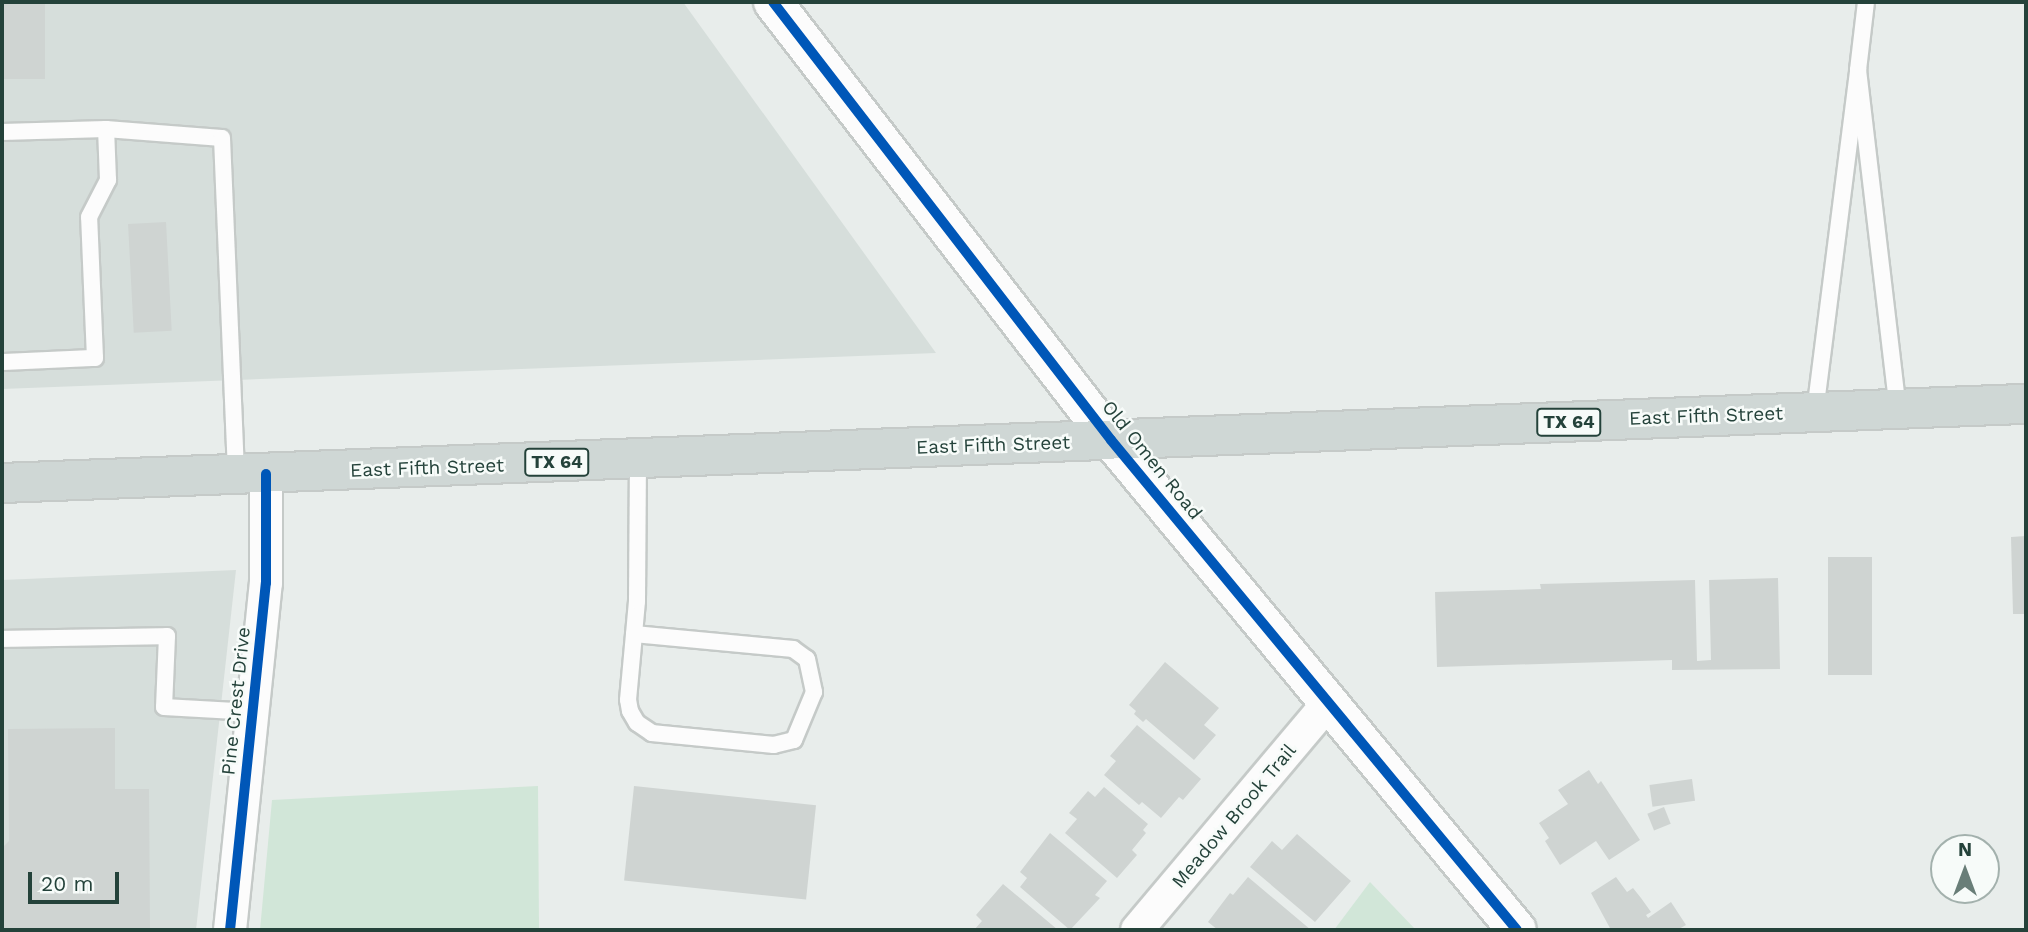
<!DOCTYPE html>
<html>
<head>
<meta charset="utf-8">
<style>
	body { margin:0 }
	#map { position:relative; width:2028px; height:932px; overflow:hidden; background:#e8edeb; font-family:"Work Sans",sans-serif }
	div>[style] { position:absolute }
	[style*='--x'] { left:calc(var(--x)*1px); top:calc(var(--y)*1px); width:calc(var(--w)*1px); rotate:calc(var(--a)*1deg) }
	.built>* { inset:0; background:#d6dedb }
	.green>* { inset:0; background:#d1e6d8 }
	.building>* { inset:0; background:#cfd4d2; transform-origin:0 0 }
	.roads { filter:drop-shadow(2px 0 #c5cac8) drop-shadow(-2px 0 #c5cac8) drop-shadow(0 2px #c5cac8) drop-shadow(0 -2px #c5cac8) }
	.lane>* { height:16px; margin:-8px; padding:0 8px; transform-origin:8px; border-radius:8px; background:#fcfcfc }
	.street>* { height:32px; margin:-16px; padding:0 16px; transform-origin:16px; border-radius:16px; background:#fcfcfc }
	.secondary>* { height:38px; margin:-19px; padding:0 19px; transform-origin:19px; border-radius:19px; background:#fcfcfc }
	.primary>* { height:38px; margin:-19px; padding:0 19px; transform-origin:19px; border-radius:19px; background:#cfd7d5 }
	.cycleway>* { height:10px; margin:-5px; padding:0 5px; transform-origin:5px; border-radius:5px; background:#0057b8 }
	span { translate:-50% -50%; white-space:nowrap; text-align:center; line-height:1.15; -webkit-text-stroke:5px #f7fbf9; paint-order:stroke }
	.shield-label span { padding:2px 5px; background:#f7fbf9; border:2px solid; border-radius:5px; -webkit-text-stroke-width:0 }
	.shield-label { font-size:18px; color:#24423a; font-weight:700 }
	.street-label { font-size:19px; color:#24423a }
	.frame { position:absolute; inset:0; border:4px solid #24423a; pointer-events:none }
	.north { position:absolute; left:1930px; top:834px; width:70px; height:70px; box-sizing:border-box; background:#f7fbf9; border:2px solid #a3b1ad; border-radius:50%; rotate:0deg; font-size:19px; font-weight:700; line-height:28px; text-align:center; color:#24423a }
	.north::after { content:''; display:block; margin:auto; width:24px; height:32px; background:#697e78; clip-path:polygon(50% 0,100% 100%,50% 72%,0 100%) }
	.scale { position:absolute; left:28px; top:872px; width:91px; height:32px; box-sizing:border-box; border:4px solid #24423a; border-top:0; padding-left:9px; font-size:21px; line-height:24px; white-space:nowrap; color:#24423a; -webkit-text-stroke:5px #f7fbf9; paint-order:stroke }
</style>
</head>
<body>
<div id="map">
	<div class="built">
		<i style="clip-path:polygon(2px 2px,683px 2px,936px 353px,2px 389px)"></i>
		<i style="clip-path:polygon(236px 570px,196px 930px,2px 930px,2px 580px)"></i>
	</div>
	<div class="green">
		<i style="clip-path:polygon(538px 786px,539px 930px,260px 930px,272px 800px)"></i>
		<i style="clip-path:polygon(1370px 882px,1416px 930px,1334px 930px)"></i>
	</div>
	<div class="building">
		<i style="left:2px;top:2px;width:43px;height:77px"></i>
		<i style="left:166px;top:222px;width:109px;height:38px;rotate:87deg"></i>
		<i style="clip-path:polygon(2026px 536px,2026px 614px,2013px 614px,2011px 537px)"></i>
		<i style="left:1872px;top:557px;width:118px;height:44px;rotate:90deg"></i>
		<i style="clip-path:polygon(1778px 578px,1780px 669px,1672px 670px,1672px 660px,1437px 667px,1435px 592px,1541px 589px,1540px 584px,1695px 580px,1697px 661px,1711px 660px,1709px 580px)"></i>
		<i style="clip-path:polygon(1165px 662px,1219px 708px,1204px 725px,1216px 735px,1194px 760px,1146px 719px,1143px 722px,1134px 714px,1136px 711px,1129px 705px)"></i>
		<i style="clip-path:polygon(1137px 725px,1201px 779px,1183px 800px,1179px 797px,1161px 818px,1142px 802px,1139px 805px,1104px 775px,1116px 761px,1110px 756px)"></i>
		<i style="clip-path:polygon(115px 728px,115px 789px,149px 789px,150px 930px,2px 930px,2px 848px,9px 841px,8px 729px)"></i>
		<i style="clip-path:polygon(1589px 770px,1598px 784px,1601px 781px,1640px 840px,1609px 860px,1596px 841px,1560px 865px,1545px 841px,1549px 838px,1539px 823px,1568px 804px,1558px 790px)"></i>
		<i style="left:1692px;top:779px;width:22px;height:43px;rotate:82deg"></i>
		<i style="left:634px;top:786px;width:183px;height:95px;rotate:6deg"></i>
		<i style="clip-path:polygon(1104px 787px,1148px 824px,1143px 830px,1146px 833px,1132px 850px,1137px 855px,1117px 878px,1065px 833px,1077px 819px,1069px 813px,1088px 791px,1095px 797px)"></i>
		<i style="left:1664px;top:807px;width:18px;height:18px;rotate:68deg"></i>
		<i style="clip-path:polygon(1050px 833px,1107px 881px,1095px 895px,1100px 898px,1070px 930px,1020px 887px,1027px 878px,1020px 872px)"></i>
		<i style="clip-path:polygon(1297px 834px,1351px 881px,1315px 922px,1250px 867px,1272px 841px,1282px 850px)"></i>
		<i style="clip-path:polygon(1248px 877px,1311px 930px,1218px 930px,1208px 922px,1230px 893px,1233px 895px)"></i>
		<i style="clip-path:polygon(1616px 877px,1627px 892px,1633px 888px,1641px 898px,1651px 912px,1646px 915px,1648px 918px,1671px 902px,1686px 925px,1677px 930px,1611px 930px,1591px 893px)"></i>
		<i style="clip-path:polygon(1003px 884px,1058px 930px,974px 930px,982px 921px,976px 915px)"></i>
	</div>
	<div class="roads">
		<div class="lane">
			<i style="--x:1858;--y:70;--w:68;--a:-83.3"></i>
			<i style="--x:2;--y:132;--w:104;--a:-1.7"></i>
			<i style="--x:106;--y:129;--w:116;--a:4.4"></i>
			<i style="--x:222;--y:138;--w:337;--a:87.6"></i>
			<i style="--x:2;--y:362;--w:93;--a:-2.5"></i>
			<i style="--x:95;--y:358;--w:141;--a:-92.4"></i>
			<i style="--x:89;--y:217;--w:42;--a:-62.8"></i>
			<i style="--x:108;--y:180;--w:51;--a:-92.2"></i>
			<i style="--x:1815;--y:412;--w:345;--a:-82.8"></i>
			<i style="--x:1858;--y:70;--w:340;--a:83.3"></i>
			<i style="--x:634;--y:634;--w:160;--a:5.4"></i>
			<i style="--x:793;--y:649;--w:17;--a:36"></i>
			<i style="--x:807;--y:659;--w:34;--a:78"></i>
			<i style="--x:814;--y:692;--w:52;--a:112.6"></i>
			<i style="--x:794;--y:740;--w:21;--a:166"></i>
			<i style="--x:774;--y:745;--w:123;--a:-174.4"></i>
			<i style="--x:652;--y:733;--w:18;--a:-146"></i>
			<i style="--x:637;--y:723;--w:14;--a:-120"></i>
			<i style="--x:630;--y:711;--w:11;--a:-100"></i>
			<i style="--x:628;--y:700;--w:99;--a:-84.8"></i>
			<i style="--x:637;--y:601;--w:142;--a:-89.6"></i>
			<i style="--x:2;--y:639;--w:165;--a:-1"></i>
			<i style="--x:167;--y:636;--w:71;--a:92.4"></i>
			<i style="--x:164;--y:707;--w:89;--a:3.2"></i>
		</div>
		<div class="street">
			<i style="--x:230;--y:930;--w:349;--a:-84.1"></i>
			<i style="--x:266;--y:583;--w:109;--a:-90"></i>
			<i style="--x:1137;--y:930;--w:299;--a:-49.9"></i>
		</div>
		<div class="secondary">
			<i style="--x:773;--y:2;--w:553;--a:52.34"></i>
			<i style="--x:1111;--y:440;--w:636;--a:50.36"></i>
		</div>
		<div class="primary">
			<i style="--x:2;--y:483;--w:2026;--a:-2.24"></i>
		</div>
	</div>
	<div class="cycleway">
		<i style="--x:773;--y:2;--w:553;--a:52.34"></i>
		<i style="--x:1111;--y:440;--w:636;--a:50.36"></i>
		<i style="--x:230;--y:930;--w:349;--a:-84.1"></i>
		<i style="--x:266;--y:583;--w:109;--a:-90"></i>
	</div>
	<div class="shield-label">
		<span style="left:1569px;top:422px">TX 64</span>
		<span style="left:557px;top:462px">TX 64</span>
	</div>
	<div class="street-label">
		<span style="left:1706px;top:416px;rotate:-2deg">East Fifth Street</span>
		<span style="left:993px;top:445px;rotate:-2deg">East Fifth Street</span>
		<span style="left:1152px;top:460px;rotate:51deg">Old Omen Road</span>
		<span style="left:427px;top:468px;rotate:-2deg">East Fifth Street</span>
		<span style="left:236px;top:701px;rotate:-84deg">Pine Crest Drive</span>
		<span style="left:1234px;top:816px;rotate:-50deg">Meadow Brook Trail</span>
	</div>
	<div class="frame"></div>
	<div class="north">N</div>
	<div class="scale">20 m</div>
</div>
</body>
</html>
